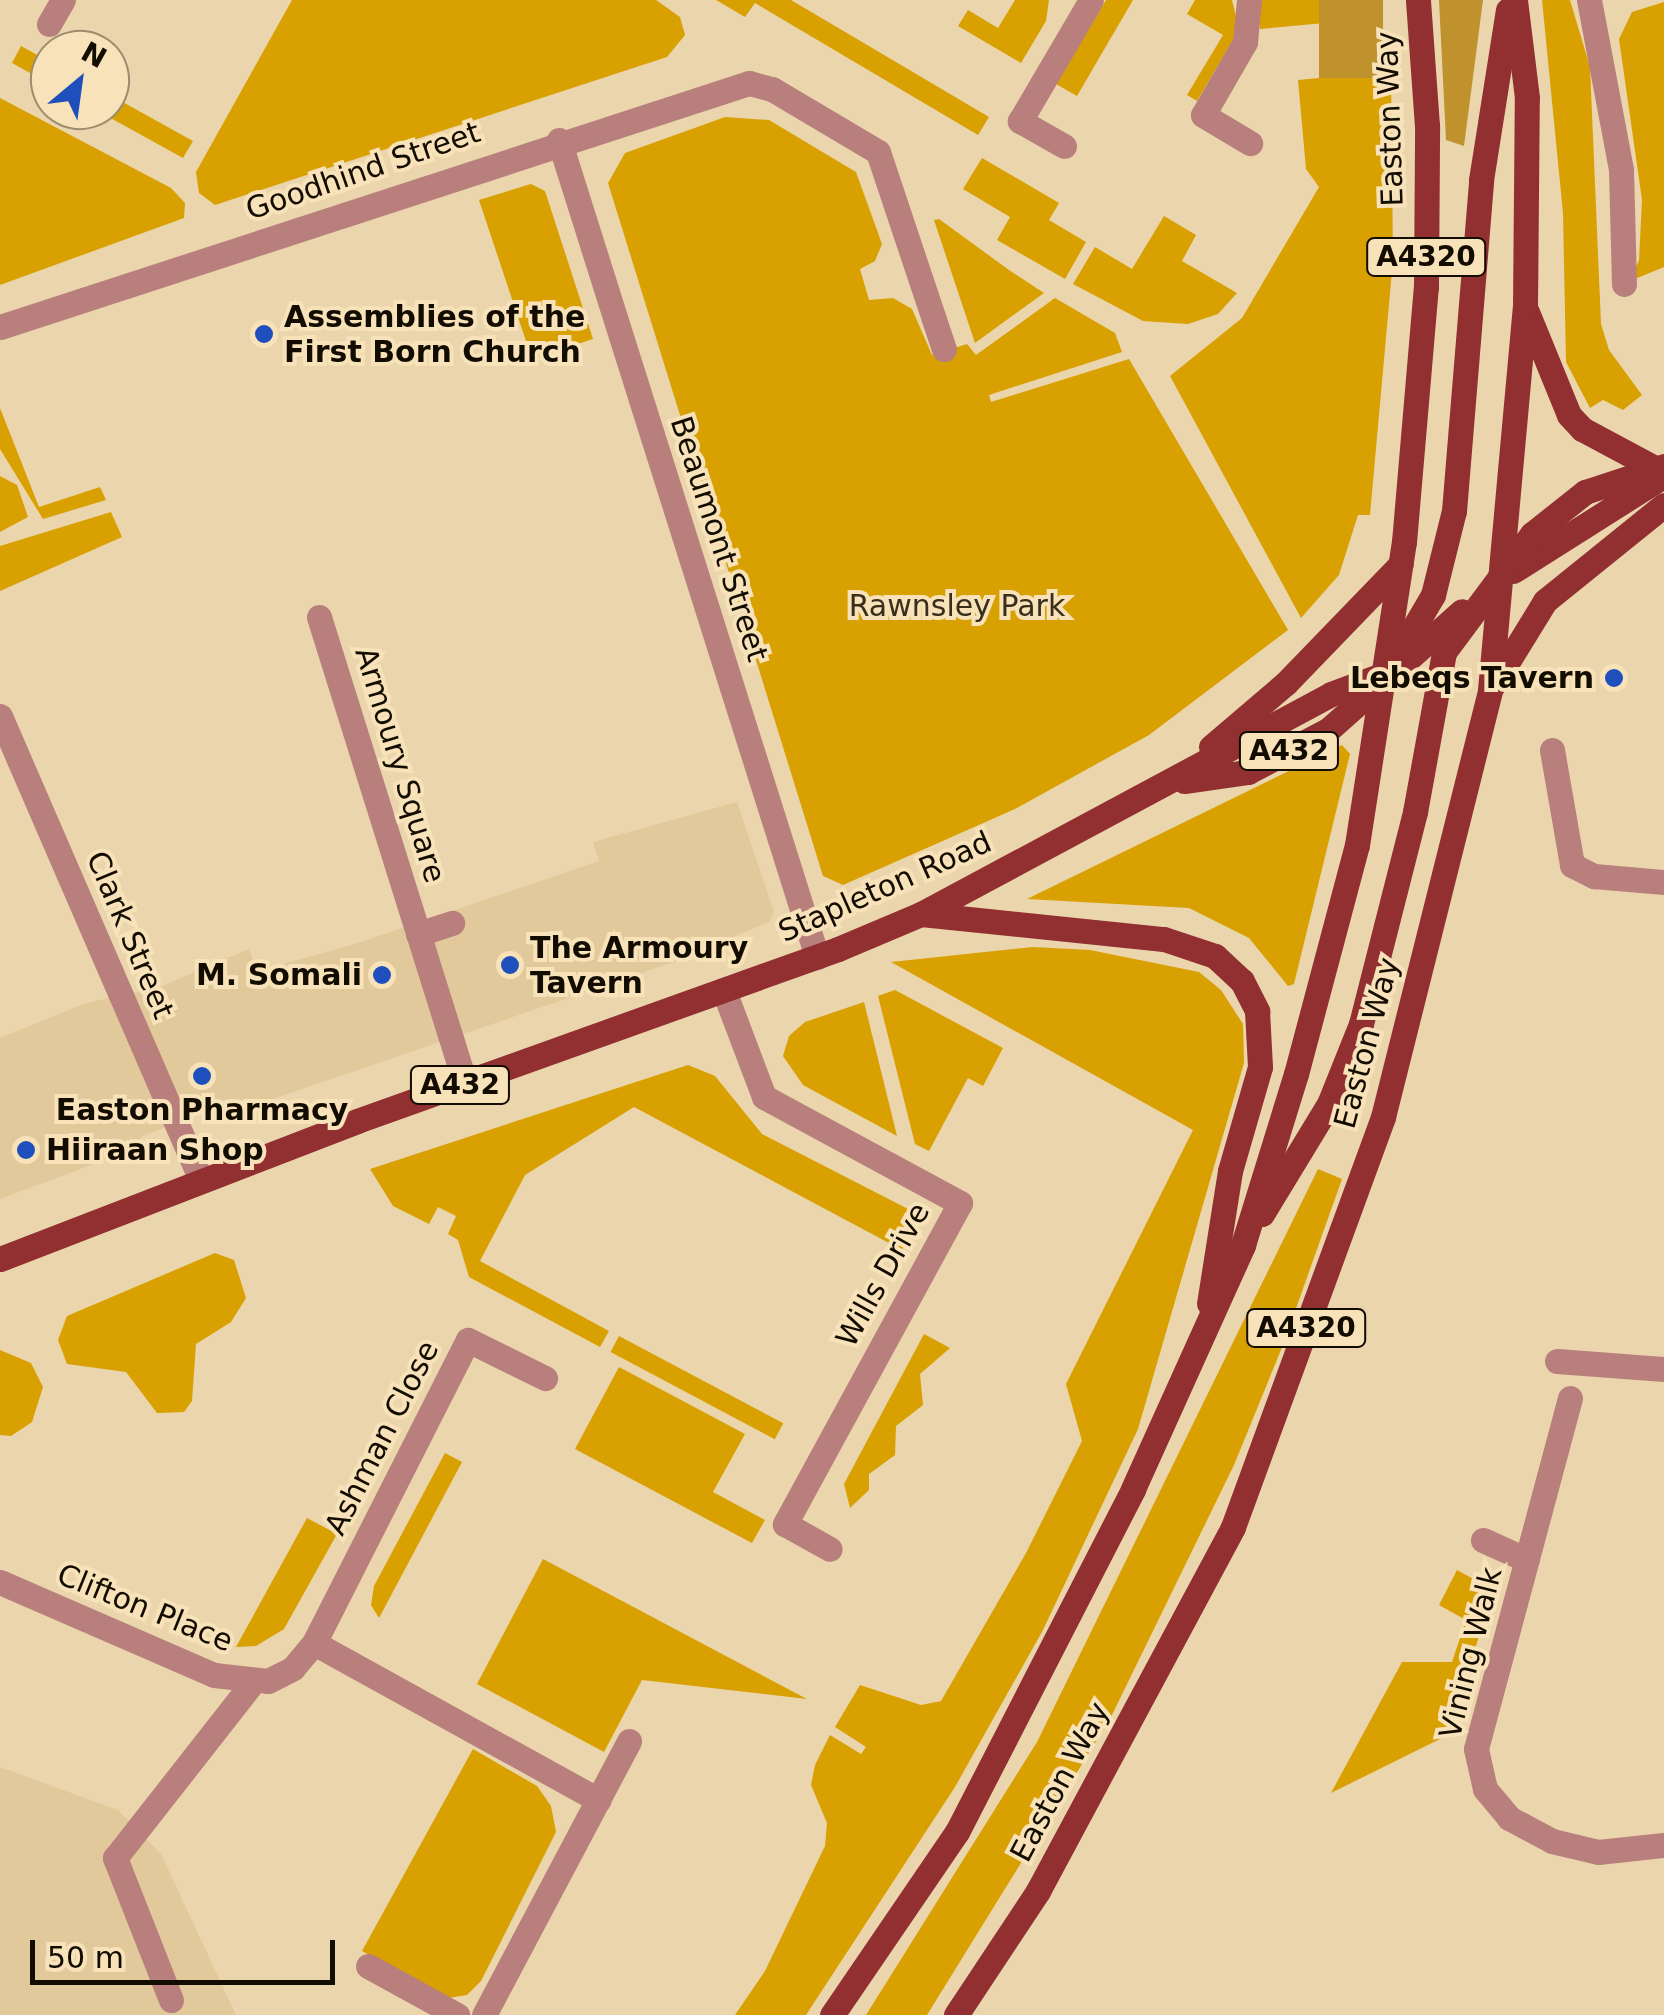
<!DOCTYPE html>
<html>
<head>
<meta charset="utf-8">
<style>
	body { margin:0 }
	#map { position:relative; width:1664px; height:2015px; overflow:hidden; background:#ead5ac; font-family:"DejaVu Sans",sans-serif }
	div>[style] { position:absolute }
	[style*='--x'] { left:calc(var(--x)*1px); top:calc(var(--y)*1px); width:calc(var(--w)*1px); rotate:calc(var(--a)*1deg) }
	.built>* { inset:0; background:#e2c99b }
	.green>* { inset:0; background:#d9a002; transform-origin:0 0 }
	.forest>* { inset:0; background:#bf922d; transform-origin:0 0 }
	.minor>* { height:25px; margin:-12.5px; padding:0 12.5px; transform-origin:12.5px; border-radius:12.5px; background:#b87f7c }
	.major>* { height:25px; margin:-12.5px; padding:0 12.5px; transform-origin:12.5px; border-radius:12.5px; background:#922f31 }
	.dots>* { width:28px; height:28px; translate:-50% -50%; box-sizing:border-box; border:5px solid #f7e2b9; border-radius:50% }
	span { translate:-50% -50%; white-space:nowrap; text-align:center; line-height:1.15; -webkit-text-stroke:8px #f7e2b9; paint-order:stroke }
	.shield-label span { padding:2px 8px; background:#f7e2b9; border:2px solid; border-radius:8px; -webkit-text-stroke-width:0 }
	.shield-label { font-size:28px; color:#130c01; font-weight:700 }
	.street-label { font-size:30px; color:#130c01 }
	.poi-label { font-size:30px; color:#130c01; font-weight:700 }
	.left { translate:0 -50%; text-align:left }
	.right { translate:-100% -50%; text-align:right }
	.park-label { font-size:30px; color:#382e19 }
	.north { position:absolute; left:30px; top:30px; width:100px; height:100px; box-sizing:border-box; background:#f7e2b9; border:2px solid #9c8c6f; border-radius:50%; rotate:29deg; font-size:28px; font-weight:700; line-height:40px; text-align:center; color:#130c01 }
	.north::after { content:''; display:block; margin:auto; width:35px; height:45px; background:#1e4fbc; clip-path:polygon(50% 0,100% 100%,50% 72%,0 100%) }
	.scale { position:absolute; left:30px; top:1940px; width:305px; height:45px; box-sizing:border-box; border:5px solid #130c01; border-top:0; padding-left:12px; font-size:30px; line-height:35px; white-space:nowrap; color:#130c01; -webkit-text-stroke:8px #f7e2b9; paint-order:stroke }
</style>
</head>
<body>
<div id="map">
	<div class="built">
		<i style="clip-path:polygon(737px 802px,774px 912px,770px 921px,688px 957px,212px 1120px,198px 1114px,141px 1137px,134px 1149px,0 1199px,0 1038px,86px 1003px,160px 987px,249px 949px,257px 971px,352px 945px,599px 861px,593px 842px)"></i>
		<i style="clip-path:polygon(0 1767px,118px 1810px,161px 1854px,236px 2015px,0 2015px)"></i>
	</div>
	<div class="green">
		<i style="clip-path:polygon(292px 0,656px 0,680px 17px,685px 35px,667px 57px,215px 205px,199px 193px,196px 172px)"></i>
		<i style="clip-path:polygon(716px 0,791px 0,989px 117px,978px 135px,755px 3px,745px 17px)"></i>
		<i style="clip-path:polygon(1015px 0,1049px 0,1046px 21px,1021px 63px,958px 26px,968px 10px,998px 28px)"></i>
		<i style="clip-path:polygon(1106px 0,1133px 0,1077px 96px,1056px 84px)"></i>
		<i style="clip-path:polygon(1195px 0,1232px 0,1236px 16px,1235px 36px,1197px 101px,1187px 95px,1223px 35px,1187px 14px)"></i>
		<i style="clip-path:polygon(1260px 0,1319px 0,1325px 23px,1260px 29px)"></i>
		<i style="clip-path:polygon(1542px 0,1570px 0,1590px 67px,1601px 324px,1609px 350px,1642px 395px,1623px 410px,1603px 400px,1590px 408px,1566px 362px,1563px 213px)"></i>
		<i style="clip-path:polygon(1664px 2px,1664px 267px,1630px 281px,1639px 260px,1642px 200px,1619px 39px,1632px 12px)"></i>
		<i style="clip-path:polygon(21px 46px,50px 62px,50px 84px,12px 63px)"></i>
		<i style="clip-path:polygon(1391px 71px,1393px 260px,1370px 515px,1358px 515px,1339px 575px,1301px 618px,1170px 376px,1242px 318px,1319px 187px,1306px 169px,1298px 80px)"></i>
		<i style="clip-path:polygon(110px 95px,193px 141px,183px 158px,96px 110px,110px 110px)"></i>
		<i style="clip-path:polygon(0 98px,171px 188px,185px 203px,184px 218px,0 285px)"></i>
		<i style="clip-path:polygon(725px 117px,769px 120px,856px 172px,882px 244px,875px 261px,860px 269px,869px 300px,893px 298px,912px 309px,932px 355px,967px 344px,976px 355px,1055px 298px,1115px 333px,1122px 352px,989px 395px,991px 402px,1129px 359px,1288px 630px,1149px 735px,1015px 809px,843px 885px,823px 876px,608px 183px,625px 153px)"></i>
		<i style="clip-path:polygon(982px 158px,1059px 203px,1049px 220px,1086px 242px,1065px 279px,997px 240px,1010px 217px,963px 189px)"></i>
		<i style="clip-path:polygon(531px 184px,545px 191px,593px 339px,532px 359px,479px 200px)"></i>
		<i style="clip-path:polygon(1164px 216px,1196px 235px,1182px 261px,1237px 293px,1218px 314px,1188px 324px,1143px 321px,1073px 284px,1095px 247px,1132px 269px)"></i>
		<i style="clip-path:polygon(939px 219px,1009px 270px,1044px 293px,975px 343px,934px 220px)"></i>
		<i style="clip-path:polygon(0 408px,39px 507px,100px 487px,106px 500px,43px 519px,0 449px)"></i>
		<i style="clip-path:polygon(0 476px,17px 485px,28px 517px,0 532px)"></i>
		<i style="clip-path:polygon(111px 512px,122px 537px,0 591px,0 546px)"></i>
		<i style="clip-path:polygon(1342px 745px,1350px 754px,1294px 984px,1288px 986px,1249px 938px,1189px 908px,1027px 899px)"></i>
		<i style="clip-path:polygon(1033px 947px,1090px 950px,1199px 972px,1221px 990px,1243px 1024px,1244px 1063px,1138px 1429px,1043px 1630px,955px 1787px,806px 2015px,735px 2015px,765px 1971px,825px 1846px,827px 1823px,811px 1785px,815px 1765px,830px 1735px,861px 1754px,866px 1747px,835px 1727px,860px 1685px,921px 1705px,941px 1701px,1026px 1553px,1082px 1441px,1066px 1384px,1193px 1130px,891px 962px)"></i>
		<i style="clip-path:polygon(895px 990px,1003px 1048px,983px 1086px,968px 1078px,929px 1151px,915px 1144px,878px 996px)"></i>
		<i style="clip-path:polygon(864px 1002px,897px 1136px,803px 1085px,783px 1056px,789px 1036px,805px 1022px)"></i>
		<i style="clip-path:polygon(688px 1065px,715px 1076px,762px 1134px,912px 1211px,916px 1225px,902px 1250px,634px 1107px,525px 1175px,480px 1261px,609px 1331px,600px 1347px,469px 1277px,458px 1240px,448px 1234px,456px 1216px,438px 1207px,429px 1224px,393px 1206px,370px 1169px)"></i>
		<i style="clip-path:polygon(1318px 1169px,1342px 1179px,1283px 1345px,1234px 1465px,1110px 1719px,927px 2015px,866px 2015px,1037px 1742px)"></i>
		<i style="clip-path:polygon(215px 1253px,234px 1260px,246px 1298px,231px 1322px,196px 1344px,192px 1401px,184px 1412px,157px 1413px,126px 1372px,67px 1364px,58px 1340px,67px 1316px)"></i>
		<i style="clip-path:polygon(924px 1334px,950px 1348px,920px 1374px,923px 1405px,896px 1426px,895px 1455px,869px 1474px,869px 1490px,850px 1508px,844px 1484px)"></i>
		<i style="left:619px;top:1336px;width:186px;height:18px;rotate:28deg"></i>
		<i style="clip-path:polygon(0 1350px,31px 1363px,43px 1387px,32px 1422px,11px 1436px,0 1435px)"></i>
		<i style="clip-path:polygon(619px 1367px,745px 1434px,713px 1492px,765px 1520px,752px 1543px,575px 1449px)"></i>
		<i style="clip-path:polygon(445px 1453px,462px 1462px,379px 1618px,371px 1605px,374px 1586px)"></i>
		<i style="clip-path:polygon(307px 1518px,337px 1534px,284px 1629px,256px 1646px,236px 1647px)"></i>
		<i style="clip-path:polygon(543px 1559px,807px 1699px,642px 1680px,604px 1752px,477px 1684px)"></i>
		<i style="clip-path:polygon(1457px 1570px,1495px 1591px,1444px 1737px,1331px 1793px,1402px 1662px,1452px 1662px,1466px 1620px,1439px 1605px)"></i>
		<i style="clip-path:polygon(473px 1749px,537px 1786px,551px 1806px,556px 1832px,481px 1981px,467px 1995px,448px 1998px,362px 1951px)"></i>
	</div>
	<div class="forest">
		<i style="left:1319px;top:0;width:64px;height:78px"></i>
		<i style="clip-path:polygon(1439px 0,1483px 0,1464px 146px,1446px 140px)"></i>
	</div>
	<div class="minor">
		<i style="--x:1249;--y:0;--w:42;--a:95.4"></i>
		<i style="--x:1245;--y:42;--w:84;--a:119.9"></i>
		<i style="--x:1203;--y:115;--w:55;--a:30.8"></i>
		<i style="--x:1589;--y:0;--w:173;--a:79.3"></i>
		<i style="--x:1621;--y:170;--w:114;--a:88.5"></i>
		<i style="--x:49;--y:24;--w:28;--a:-60"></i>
		<i style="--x:559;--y:140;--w:857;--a:72.47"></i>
		<i style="--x:1064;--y:146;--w:51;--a:-150.4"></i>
		<i style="--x:1020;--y:121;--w:140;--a:-59.6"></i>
		<i style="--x:0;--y:327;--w:788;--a:-18.04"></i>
		<i style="--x:749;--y:83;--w:24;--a:15"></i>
		<i style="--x:772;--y:89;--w:123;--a:30.7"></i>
		<i style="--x:878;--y:152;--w:208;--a:71.5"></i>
		<i style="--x:319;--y:617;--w:488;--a:72.6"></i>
		<i style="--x:0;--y:716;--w:506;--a:66.58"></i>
		<i style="--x:1552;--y:750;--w:117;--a:80.1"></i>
		<i style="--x:1572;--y:865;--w:25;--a:27"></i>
		<i style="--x:1594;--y:876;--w:70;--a:4.9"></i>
		<i style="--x:418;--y:934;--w:36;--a:-18"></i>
		<i style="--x:724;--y:991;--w:113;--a:69.3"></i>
		<i style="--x:764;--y:1097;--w:223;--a:28.4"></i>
		<i style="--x:960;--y:1203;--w:366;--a:118.6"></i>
		<i style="--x:785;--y:1524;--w:51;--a:29.1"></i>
		<i style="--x:1557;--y:1361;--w:107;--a:4.3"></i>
		<i style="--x:1570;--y:1398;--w:363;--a:105"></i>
		<i style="--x:1476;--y:1749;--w:41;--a:77.3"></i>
		<i style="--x:1485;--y:1789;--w:38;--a:50"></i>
		<i style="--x:1509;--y:1818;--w:49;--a:28.1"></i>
		<i style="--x:1552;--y:1841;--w:47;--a:13.4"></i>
		<i style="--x:1598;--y:1852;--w:66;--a:-6.1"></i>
		<i style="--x:1483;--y:1540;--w:48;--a:24.4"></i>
		<i style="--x:0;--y:1582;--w:233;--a:23.5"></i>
		<i style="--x:214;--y:1675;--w:54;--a:6.3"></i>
		<i style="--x:268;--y:1681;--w:28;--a:-27"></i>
		<i style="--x:293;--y:1668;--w:33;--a:-50"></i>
		<i style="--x:314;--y:1643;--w:340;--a:-63.1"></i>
		<i style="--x:468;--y:1340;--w:86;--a:26.3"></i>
		<i style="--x:314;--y:1643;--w:325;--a:28.9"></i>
		<i style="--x:368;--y:1966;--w:102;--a:28.8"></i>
		<i style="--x:171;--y:2000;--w:153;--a:-111.5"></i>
		<i style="--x:115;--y:1858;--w:224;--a:-51.9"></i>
		<i style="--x:484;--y:2015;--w:310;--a:-62.1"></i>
	</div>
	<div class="major">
		<i style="--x:1527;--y:312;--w:111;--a:67.8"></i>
		<i style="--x:1569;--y:415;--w:19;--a:47"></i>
		<i style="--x:1582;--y:429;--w:81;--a:28.2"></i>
		<i style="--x:1513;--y:571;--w:170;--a:-32.3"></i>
		<i style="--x:1393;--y:663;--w:79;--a:-59.5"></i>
		<i style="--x:1433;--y:595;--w:87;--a:-76"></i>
		<i style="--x:1454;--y:511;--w:332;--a:-85.3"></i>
		<i style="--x:1481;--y:180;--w:172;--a:-81"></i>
		<i style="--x:1494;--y:684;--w:97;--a:-58.4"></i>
		<i style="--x:1545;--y:601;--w:153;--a:-38.9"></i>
		<i style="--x:1211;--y:747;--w:99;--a:-40.5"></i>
		<i style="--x:1286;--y:683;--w:165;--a:-46"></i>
		<i style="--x:1184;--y:781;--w:65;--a:-8"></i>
		<i style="--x:1248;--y:772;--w:90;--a:-27.7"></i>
		<i style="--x:1328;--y:730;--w:179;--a:-41.6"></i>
		<i style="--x:921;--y:914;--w:244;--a:5.9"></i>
		<i style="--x:1164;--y:939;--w:54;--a:18.4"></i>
		<i style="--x:1215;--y:956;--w:37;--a:43"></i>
		<i style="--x:1242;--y:981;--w:34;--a:63"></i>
		<i style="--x:1257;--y:1011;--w:56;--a:86.9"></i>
		<i style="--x:1260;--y:1067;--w:108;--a:106.1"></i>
		<i style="--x:1230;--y:1171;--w:134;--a:99"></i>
		<i style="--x:1262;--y:1214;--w:129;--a:-58.7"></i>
		<i style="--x:1329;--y:1104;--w:86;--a:-68.2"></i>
		<i style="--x:1361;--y:1024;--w:219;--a:-75.7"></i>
		<i style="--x:1415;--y:812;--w:163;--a:-79.7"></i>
		<i style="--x:1444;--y:652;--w:147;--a:-53.3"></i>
		<i style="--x:1532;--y:534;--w:68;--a:-38.4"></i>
		<i style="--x:1585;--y:492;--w:83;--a:-18.2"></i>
		<i style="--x:0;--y:1259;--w:383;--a:-21.1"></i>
		<i style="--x:357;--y:1121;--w:511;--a:-19.68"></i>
		<i style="--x:838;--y:949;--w:90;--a:-22.9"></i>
		<i style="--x:921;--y:914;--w:465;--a:-28.2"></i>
		<i style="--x:1331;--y:694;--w:60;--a:-20.6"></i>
		<i style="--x:832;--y:2015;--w:222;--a:-55.7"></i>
		<i style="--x:957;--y:1832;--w:386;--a:-62.8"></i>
		<i style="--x:1133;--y:1489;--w:268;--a:-65.7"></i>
		<i style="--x:1243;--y:1245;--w:179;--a:-72.8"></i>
		<i style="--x:1296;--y:1074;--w:237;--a:-75.1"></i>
		<i style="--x:1357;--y:845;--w:307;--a:-81.2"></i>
		<i style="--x:1404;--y:542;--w:256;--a:-85.1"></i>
		<i style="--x:1426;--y:287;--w:161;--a:-89.6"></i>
		<i style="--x:1427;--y:126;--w:126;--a:-94.1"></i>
		<i style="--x:956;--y:2015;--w:149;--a:-56.5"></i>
		<i style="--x:1038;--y:1891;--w:413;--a:-61.8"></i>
		<i style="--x:1233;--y:1527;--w:437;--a:-69.9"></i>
		<i style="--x:1383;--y:1117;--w:440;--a:-75.9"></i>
		<i style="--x:1490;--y:690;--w:385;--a:-84.8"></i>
		<i style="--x:1525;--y:307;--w:209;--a:-89.5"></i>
		<i style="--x:1527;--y:98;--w:99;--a:-97"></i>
	</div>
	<div class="dots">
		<i style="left:264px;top:334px;background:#1e4fbc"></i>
		<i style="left:1614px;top:678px;background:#1e4fbc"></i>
		<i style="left:510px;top:965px;background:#1e4fbc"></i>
		<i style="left:382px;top:975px;background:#1e4fbc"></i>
		<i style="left:202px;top:1076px;background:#1e4fbc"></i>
		<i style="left:26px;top:1150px;background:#1e4fbc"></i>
	</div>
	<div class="shield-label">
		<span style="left:1426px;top:257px">A4320</span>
		<span style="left:1289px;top:751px">A432</span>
		<span style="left:460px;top:1085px">A432</span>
		<span style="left:1306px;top:1328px">A4320</span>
	</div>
	<div class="street-label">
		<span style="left:1390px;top:119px;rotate:-92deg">Easton Way</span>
		<span style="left:363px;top:171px;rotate:-19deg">Goodhind Street</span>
		<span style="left:719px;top:539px;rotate:72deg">Beaumont Street</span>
		<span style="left:400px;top:765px;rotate:73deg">Armoury Square</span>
		<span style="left:885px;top:887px;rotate:-24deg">Stapleton Road</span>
		<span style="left:130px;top:935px;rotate:67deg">Clark Street</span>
		<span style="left:1367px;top:1043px;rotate:-75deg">Easton Way</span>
		<span style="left:883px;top:1275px;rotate:-61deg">Wills Drive</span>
		<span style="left:382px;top:1438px;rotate:-63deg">Ashman Close</span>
		<span style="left:145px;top:1608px;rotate:22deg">Clifton Place</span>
		<span style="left:1471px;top:1653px;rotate:-76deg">Vining Walk</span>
		<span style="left:1060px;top:1782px;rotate:-62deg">Easton Way</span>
	</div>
	<div class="poi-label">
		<span class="left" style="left:284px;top:334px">Assemblies of the<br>First Born Church</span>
		<span class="right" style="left:1594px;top:678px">Lebeqs Tavern</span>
		<span class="left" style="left:530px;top:965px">The Armoury<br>Tavern</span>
		<span class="right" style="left:362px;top:975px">M. Somali</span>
		<span style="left:202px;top:1110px">Easton Pharmacy</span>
		<span class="left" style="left:46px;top:1150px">Hiiraan Shop</span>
	</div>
	<div class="park-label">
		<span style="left:957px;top:606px">Rawnsley Park</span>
	</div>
	<div class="north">N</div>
	<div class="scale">50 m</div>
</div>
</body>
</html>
